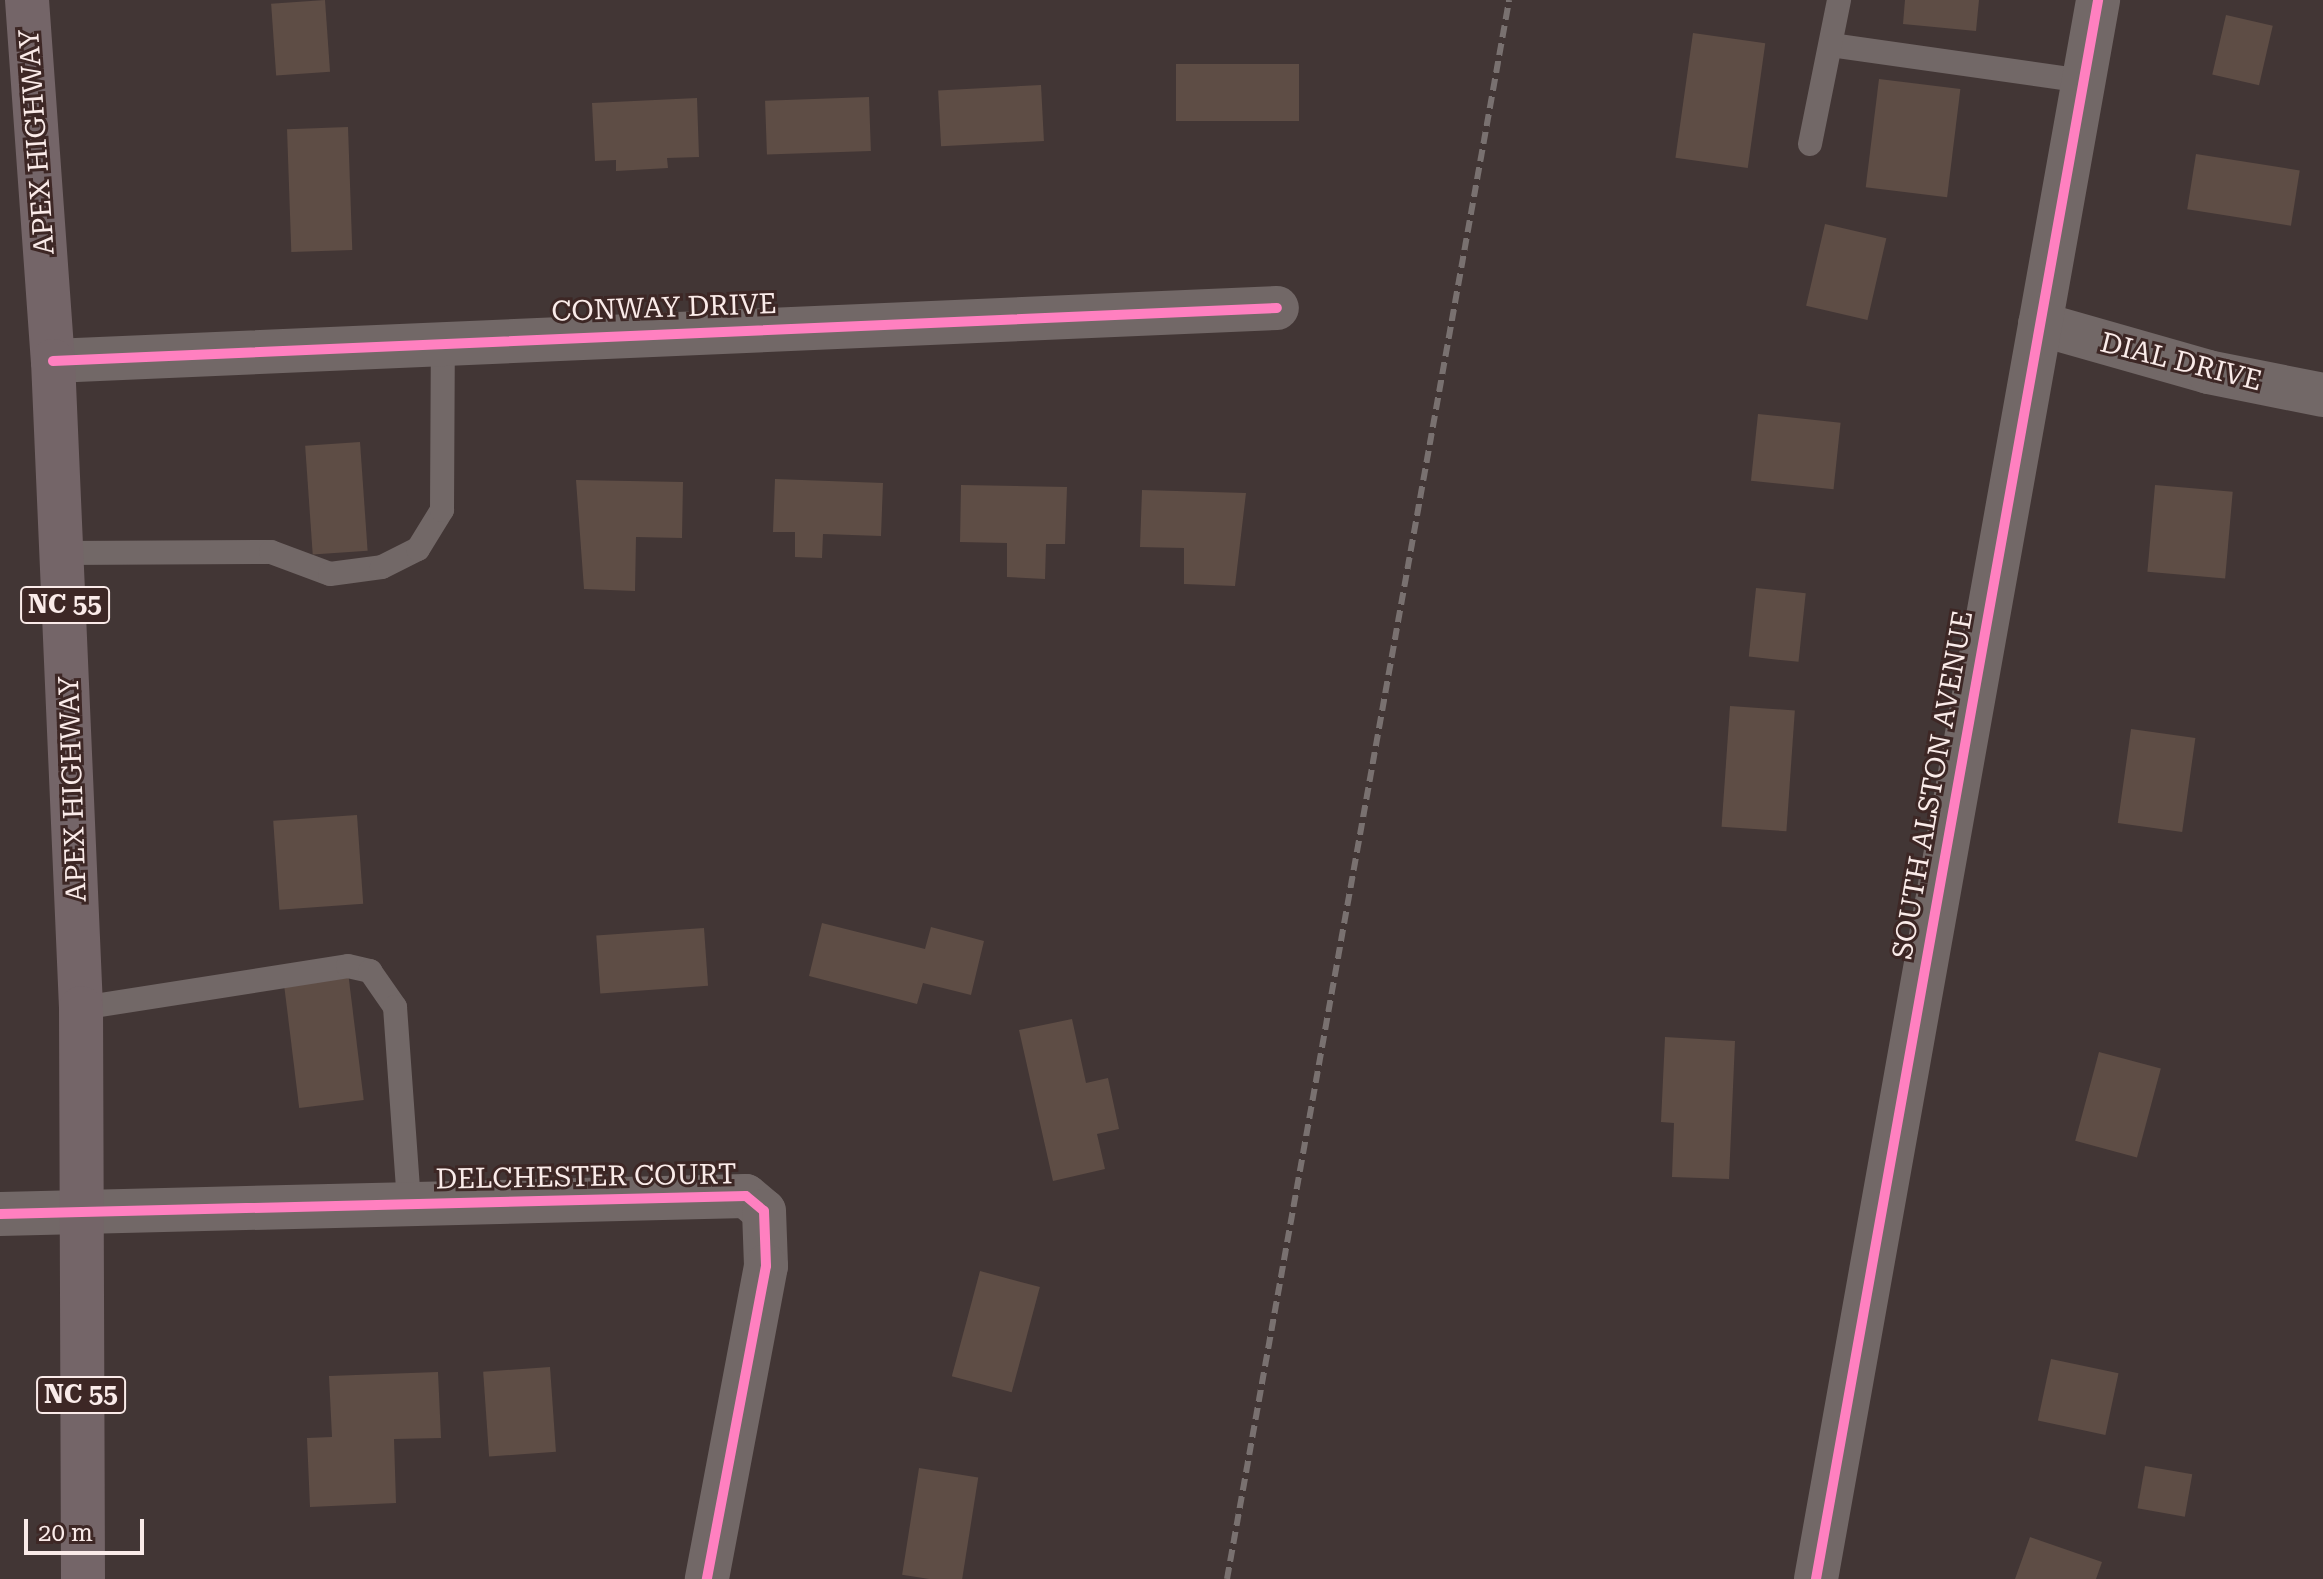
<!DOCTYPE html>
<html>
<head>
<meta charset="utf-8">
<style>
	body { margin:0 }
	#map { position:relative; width:2323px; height:1579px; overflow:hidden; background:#423635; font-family:"Roboto Serif",serif }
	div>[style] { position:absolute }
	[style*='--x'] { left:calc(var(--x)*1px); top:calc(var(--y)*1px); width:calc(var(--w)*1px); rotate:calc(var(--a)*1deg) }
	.building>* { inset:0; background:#5e4d45; transform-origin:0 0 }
	.lane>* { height:24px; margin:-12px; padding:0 12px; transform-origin:12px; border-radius:12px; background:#726867 }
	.street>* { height:44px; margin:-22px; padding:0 22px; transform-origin:22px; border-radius:22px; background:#726867 }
	.secondary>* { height:44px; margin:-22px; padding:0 22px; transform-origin:22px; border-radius:22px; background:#726867 }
	.primary>* { height:44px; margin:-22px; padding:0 22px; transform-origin:22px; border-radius:22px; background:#746568 }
	.rail>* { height:6px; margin-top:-3px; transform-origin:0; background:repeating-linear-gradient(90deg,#797170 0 12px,transparent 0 18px) }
	.cycleway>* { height:10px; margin:-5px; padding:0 5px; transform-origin:5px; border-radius:5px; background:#ff80c0 }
	span { translate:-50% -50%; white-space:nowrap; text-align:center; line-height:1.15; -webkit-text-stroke:6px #3d2725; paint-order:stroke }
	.shield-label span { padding:2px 6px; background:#3d2725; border:2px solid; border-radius:6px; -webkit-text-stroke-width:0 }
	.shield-label { font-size:26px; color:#faebe9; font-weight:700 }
	.street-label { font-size:28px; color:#faebe9 }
	.scale { position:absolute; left:24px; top:1519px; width:120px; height:36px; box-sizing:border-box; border:4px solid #faebe9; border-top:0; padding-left:10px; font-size:24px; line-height:28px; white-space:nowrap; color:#faebe9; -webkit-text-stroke:6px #3d2725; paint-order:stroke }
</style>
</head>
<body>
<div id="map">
	<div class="building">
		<i style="left:325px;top:0;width:72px;height:54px;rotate:86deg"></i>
		<i style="clip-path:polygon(1905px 0,1979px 0,1976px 31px,1903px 24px)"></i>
		<i style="left:2226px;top:15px;width:48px;height:61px;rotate:13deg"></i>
		<i style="left:1693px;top:33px;width:73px;height:126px;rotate:8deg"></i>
		<i style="left:1176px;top:64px;width:123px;height:57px"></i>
		<i style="left:1879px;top:79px;width:82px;height:109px;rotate:7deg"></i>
		<i style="left:1041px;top:85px;width:56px;height:103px;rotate:87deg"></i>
		<i style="left:869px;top:97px;width:54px;height:104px;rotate:88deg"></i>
		<i style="clip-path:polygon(697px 98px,699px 157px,667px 158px,668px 168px,616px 171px,616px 160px,595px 161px,592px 103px)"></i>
		<i style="left:348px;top:127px;width:123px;height:61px;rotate:88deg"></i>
		<i style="left:2196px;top:154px;width:105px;height:56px;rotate:9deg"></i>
		<i style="left:1825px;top:224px;width:63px;height:84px;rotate:13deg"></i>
		<i style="left:1758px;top:414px;width:83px;height:67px;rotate:6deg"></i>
		<i style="left:360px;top:442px;width:109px;height:55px;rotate:86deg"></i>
		<i style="clip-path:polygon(775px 479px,883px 483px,881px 536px,823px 534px,822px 558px,795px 557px,795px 532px,773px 532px)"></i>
		<i style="clip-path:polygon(576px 480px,683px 482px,682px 538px,636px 537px,635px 591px,584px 589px)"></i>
		<i style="clip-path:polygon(961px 485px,1067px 487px,1065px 544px,1046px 544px,1045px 579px,1007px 577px,1007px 543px,960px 542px)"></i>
		<i style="left:2155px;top:485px;width:78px;height:87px;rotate:5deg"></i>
		<i style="clip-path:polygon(1142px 490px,1246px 493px,1235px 586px,1184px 584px,1184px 548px,1140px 547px)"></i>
		<i style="left:1756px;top:588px;width:50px;height:69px;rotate:6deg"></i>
		<i style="left:1730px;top:706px;width:65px;height:121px;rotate:4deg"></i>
		<i style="left:2131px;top:729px;width:65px;height:95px;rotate:8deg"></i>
		<i style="left:357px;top:815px;width:89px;height:84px;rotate:86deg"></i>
		<i style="clip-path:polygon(822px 923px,925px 949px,931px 927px,984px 941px,971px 995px,923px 983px,917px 1004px,809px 976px)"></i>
		<i style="left:704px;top:928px;width:58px;height:108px;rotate:86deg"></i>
		<i style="left:348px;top:972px;width:129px;height:65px;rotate:83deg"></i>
		<i style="clip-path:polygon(1072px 1019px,1086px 1083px,1108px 1078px,1119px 1129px,1097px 1134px,1105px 1169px,1053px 1181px,1019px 1030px)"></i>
		<i style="clip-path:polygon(1665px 1037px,1735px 1041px,1729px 1179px,1672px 1177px,1674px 1123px,1661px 1122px)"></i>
		<i style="left:2099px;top:1052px;width:64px;height:92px;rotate:15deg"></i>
		<i style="left:980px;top:1271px;width:62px;height:109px;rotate:15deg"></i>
		<i style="left:2051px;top:1359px;width:69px;height:63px;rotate:12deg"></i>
		<i style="left:550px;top:1367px;width:85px;height:67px;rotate:86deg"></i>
		<i style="clip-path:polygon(438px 1372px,441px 1438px,394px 1439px,396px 1503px,310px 1507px,307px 1438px,332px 1437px,329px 1376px)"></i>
		<i style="left:2145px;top:1466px;width:48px;height:43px;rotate:10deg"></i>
		<i style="left:919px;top:1468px;width:60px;height:108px;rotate:9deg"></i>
		<i style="clip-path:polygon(2030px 1537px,2102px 1562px,2096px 1579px,2015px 1579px)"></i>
	</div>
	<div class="lane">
		<i style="--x:1831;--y:45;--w:256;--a:8.1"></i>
		<i style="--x:1810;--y:144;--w:147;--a:-78.6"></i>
		<i style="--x:63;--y:553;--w:208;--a:-0.3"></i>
		<i style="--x:271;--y:552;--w:63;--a:20.4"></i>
		<i style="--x:330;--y:574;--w:52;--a:-7.7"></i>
		<i style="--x:382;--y:567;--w:40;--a:-26.6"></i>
		<i style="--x:418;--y:549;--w:46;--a:-58.4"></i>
		<i style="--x:442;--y:510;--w:169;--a:-89.7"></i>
		<i style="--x:81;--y:1008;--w:270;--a:-8.9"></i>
		<i style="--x:348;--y:966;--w:23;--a:13"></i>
		<i style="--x:370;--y:971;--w:44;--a:55.2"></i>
		<i style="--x:395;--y:1007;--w:196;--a:85.9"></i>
	</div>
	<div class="street">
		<i style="--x:2040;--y:324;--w:175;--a:15.9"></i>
		<i style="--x:2208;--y:372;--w:117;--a:11.3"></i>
		<i style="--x:53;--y:361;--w:1225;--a:-2.48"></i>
		<i style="--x:0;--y:1214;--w:746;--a:-1.38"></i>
		<i style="--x:746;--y:1196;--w:23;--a:40"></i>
		<i style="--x:764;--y:1211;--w:55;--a:87.9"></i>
		<i style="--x:766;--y:1266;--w:319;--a:100.7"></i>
	</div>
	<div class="secondary">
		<i style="--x:1816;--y:1579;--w:1604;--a:-79.87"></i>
	</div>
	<div class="primary">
		<i style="--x:27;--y:0;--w:362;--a:85.9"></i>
		<i style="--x:53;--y:361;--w:648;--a:87.52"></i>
		<i style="--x:81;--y:1008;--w:571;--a:89.8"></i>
	</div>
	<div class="rail">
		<i style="--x:1227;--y:1579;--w:1604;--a:-79.87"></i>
	</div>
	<div class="cycleway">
		<i style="--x:53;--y:361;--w:1225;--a:-2.48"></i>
		<i style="--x:0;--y:1214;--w:746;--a:-1.38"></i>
		<i style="--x:746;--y:1196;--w:23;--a:40"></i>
		<i style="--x:764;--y:1211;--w:55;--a:87.9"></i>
		<i style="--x:766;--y:1266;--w:319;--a:100.7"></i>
		<i style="--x:1816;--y:1579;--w:1604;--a:-79.87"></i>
	</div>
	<div class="shield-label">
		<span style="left:65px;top:605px">NC 55</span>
		<span style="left:81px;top:1395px">NC 55</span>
	</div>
	<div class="street-label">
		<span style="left:37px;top:142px;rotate:-94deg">APEX HIGHWAY</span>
		<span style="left:664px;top:308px;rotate:-2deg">CONWAY DRIVE</span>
		<span style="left:2181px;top:362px;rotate:14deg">DIAL DRIVE</span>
		<span style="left:1933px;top:785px;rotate:-80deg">SOUTH ALSTON AVENUE</span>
		<span style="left:73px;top:789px;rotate:-92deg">APEX HIGHWAY</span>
		<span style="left:586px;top:1177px;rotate:-1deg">DELCHESTER COURT</span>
	</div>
	<div class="scale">20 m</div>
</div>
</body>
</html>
